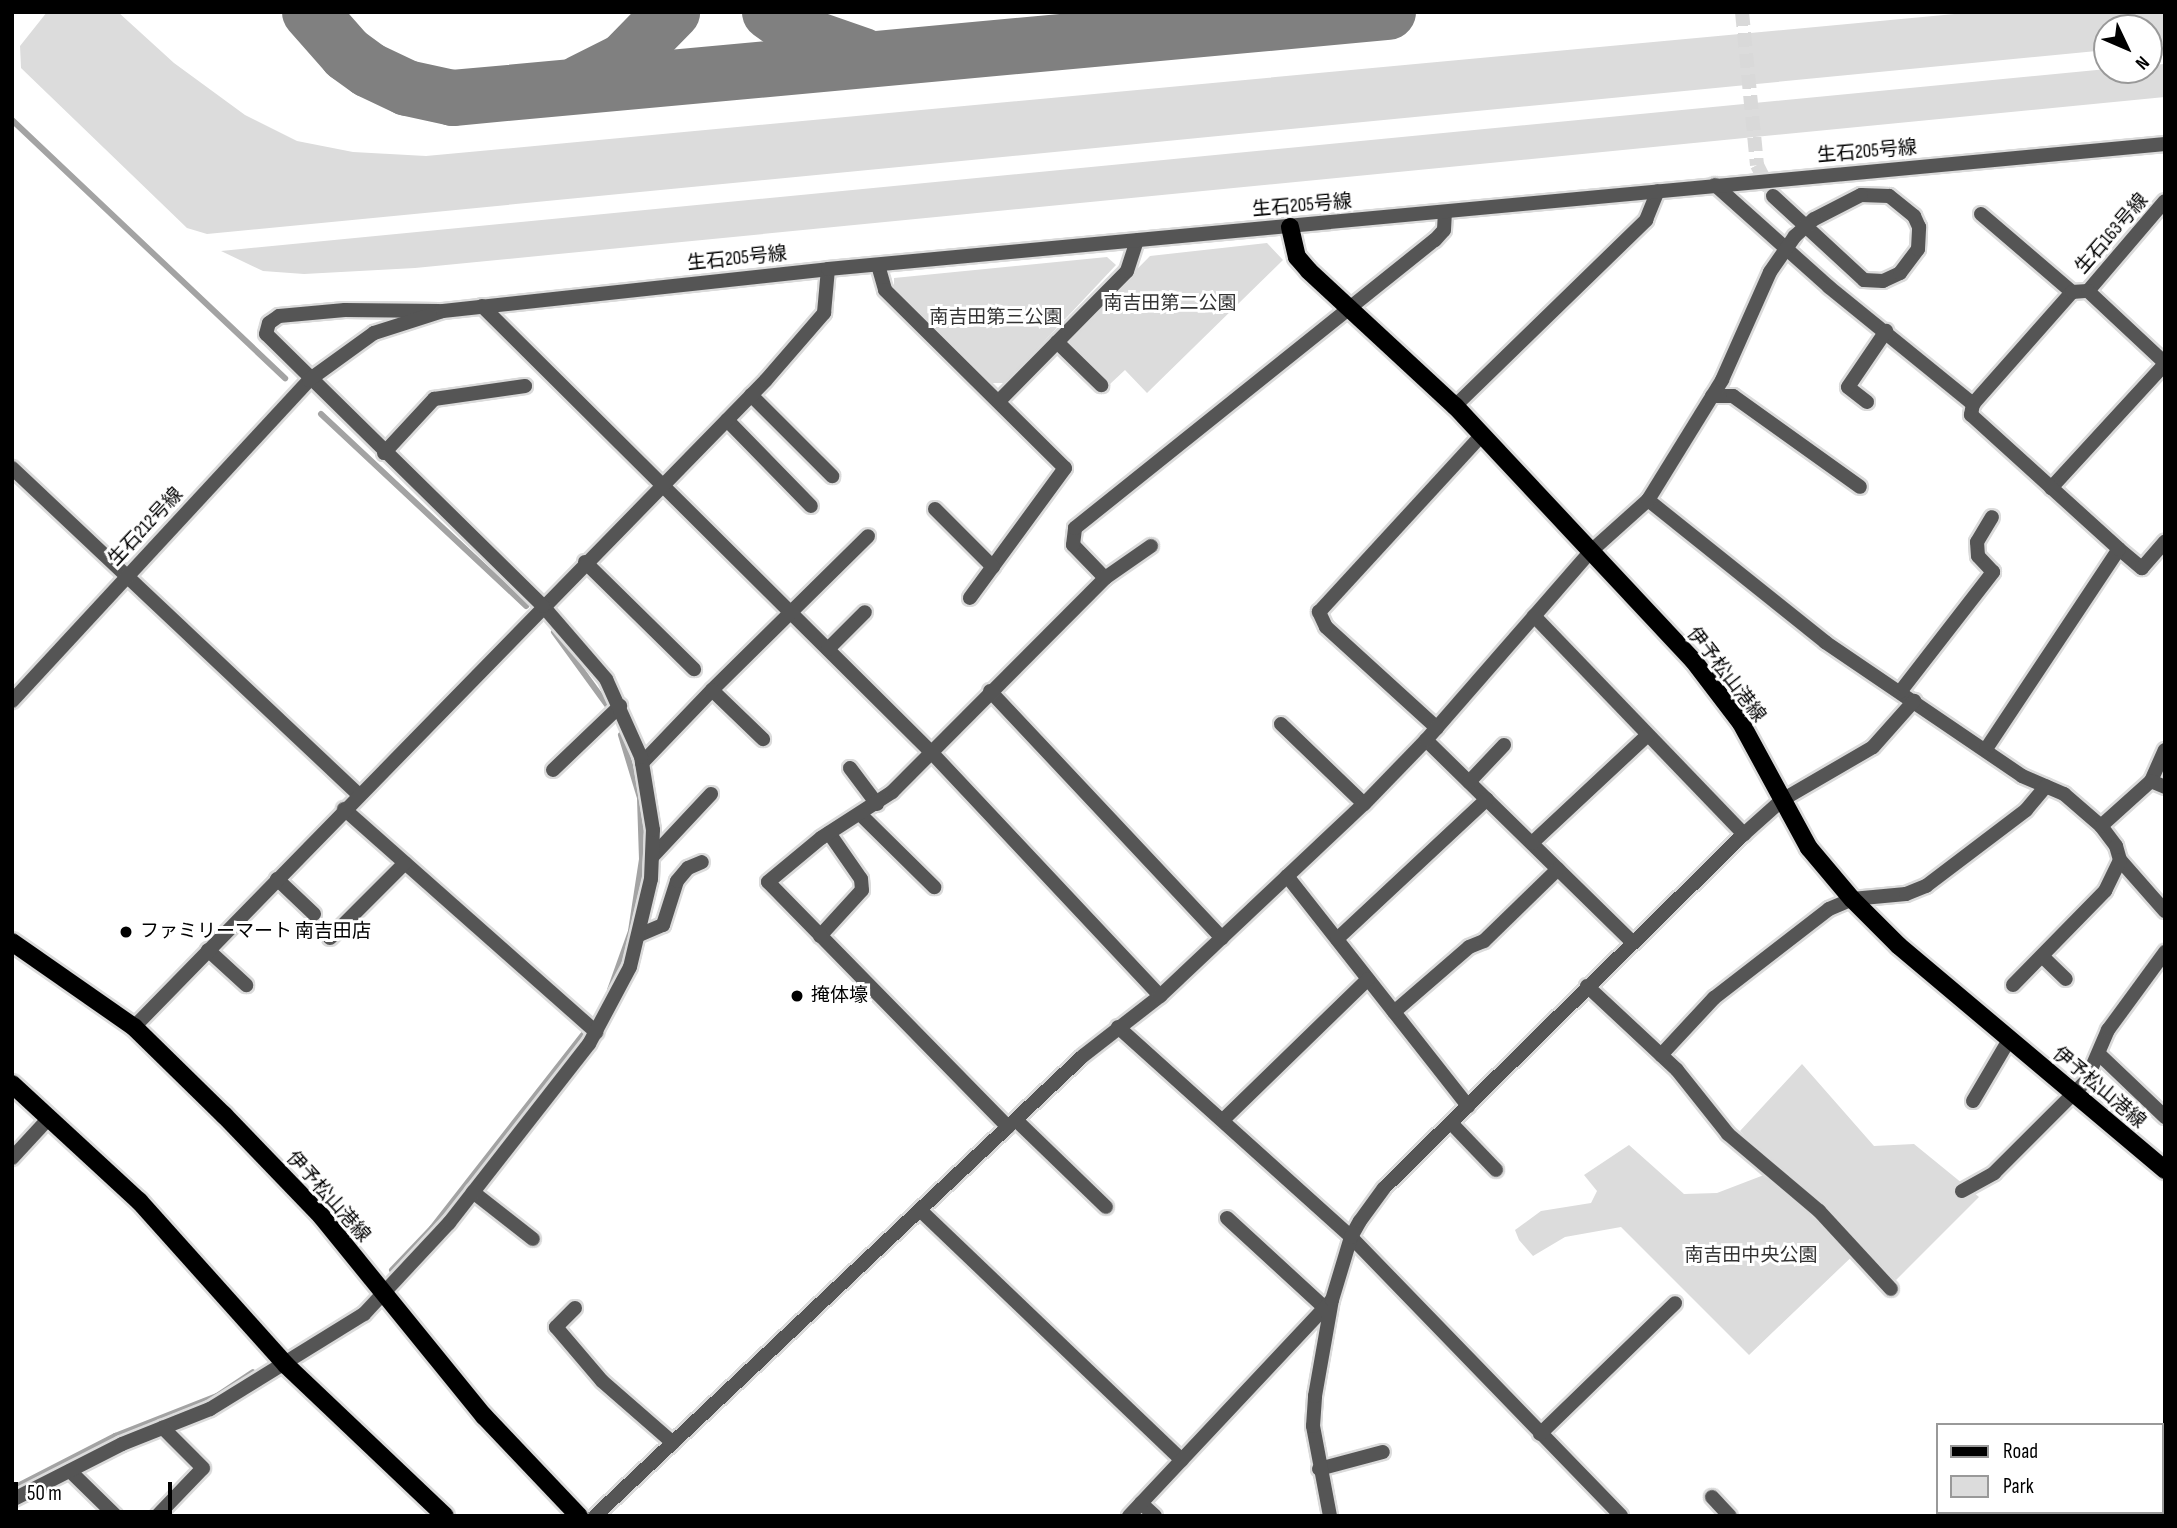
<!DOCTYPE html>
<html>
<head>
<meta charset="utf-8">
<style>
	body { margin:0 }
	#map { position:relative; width:2177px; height:1528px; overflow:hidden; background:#fff; font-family:"Sofia Sans Condensed","Noto Sans JP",sans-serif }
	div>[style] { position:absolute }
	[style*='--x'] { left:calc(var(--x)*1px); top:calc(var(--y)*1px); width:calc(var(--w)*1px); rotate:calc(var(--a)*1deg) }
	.green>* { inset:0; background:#dcdcdc }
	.stream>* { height:6px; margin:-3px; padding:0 3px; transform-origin:3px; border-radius:3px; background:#a3a3a3 }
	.taxiway>* { height:56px; margin:-28px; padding:0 28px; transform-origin:28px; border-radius:28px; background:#808080 }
	.minor-tunnel>* { height:14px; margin-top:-7px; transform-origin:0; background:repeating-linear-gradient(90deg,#d9d9d9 0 14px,transparent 0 21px) }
	.roads { filter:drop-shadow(2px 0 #dbdbdb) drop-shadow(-2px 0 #dbdbdb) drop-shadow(0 2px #dbdbdb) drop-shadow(0 -2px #dbdbdb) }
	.minor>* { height:14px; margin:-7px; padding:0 7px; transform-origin:7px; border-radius:7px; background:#555 }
	.tertiary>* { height:14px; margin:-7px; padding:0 7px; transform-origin:7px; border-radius:7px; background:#555 }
	.primary>* { height:18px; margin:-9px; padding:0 9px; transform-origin:9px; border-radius:9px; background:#000 }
	.minor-bridge>* { height:14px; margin:-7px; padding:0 7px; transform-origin:7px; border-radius:7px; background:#555 }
	.dots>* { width:19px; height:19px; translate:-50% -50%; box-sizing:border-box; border:4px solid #fff; border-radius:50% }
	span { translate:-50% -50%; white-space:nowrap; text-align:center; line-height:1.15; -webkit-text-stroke:6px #fff; paint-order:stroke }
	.street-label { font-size:19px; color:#000 }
	.park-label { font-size:19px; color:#333 }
	.poi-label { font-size:19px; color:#000 }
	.left { translate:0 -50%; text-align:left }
	.frame { position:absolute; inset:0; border:14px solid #000; pointer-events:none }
	.legend { position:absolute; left:1936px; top:1423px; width:228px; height:91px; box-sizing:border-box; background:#fff; border:2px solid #999; margin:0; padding:9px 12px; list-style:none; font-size:21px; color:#000 }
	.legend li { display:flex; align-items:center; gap:14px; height:35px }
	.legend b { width:35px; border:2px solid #999 }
	.north { position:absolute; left:2093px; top:14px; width:70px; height:70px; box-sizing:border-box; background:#fff; border:2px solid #999; border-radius:50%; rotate:134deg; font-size:19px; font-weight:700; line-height:28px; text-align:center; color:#000 }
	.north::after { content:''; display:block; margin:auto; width:24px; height:32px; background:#000; clip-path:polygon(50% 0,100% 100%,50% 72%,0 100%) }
	.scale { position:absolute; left:14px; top:1482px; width:158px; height:32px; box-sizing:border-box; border:4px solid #000; border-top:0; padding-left:9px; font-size:21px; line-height:24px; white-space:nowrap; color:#000; -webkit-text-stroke:5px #fff; paint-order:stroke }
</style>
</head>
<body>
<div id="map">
	<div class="green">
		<i style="clip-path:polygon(47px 12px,118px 12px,174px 63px,245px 115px,297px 141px,353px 152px,426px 156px,1976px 12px,2165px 12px,2165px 45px,2149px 46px,2149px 28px,2107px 28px,2107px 50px,207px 234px,187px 228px,21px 68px,20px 46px)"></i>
		<i style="clip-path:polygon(2165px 64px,2165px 97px,415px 268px,304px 274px,263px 271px,221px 251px,2107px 69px,2149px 70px,2149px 65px)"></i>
		<i style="clip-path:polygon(1267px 243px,1283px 260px,1147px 393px,1125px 370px,1110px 384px,1066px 341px,1150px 256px)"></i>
		<i style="clip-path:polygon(1107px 257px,1116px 265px,1005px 383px,990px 383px,894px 289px,894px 278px)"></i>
		<i style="clip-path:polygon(1802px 1064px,1874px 1146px,1914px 1144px,1979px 1197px,1896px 1280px,1862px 1247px,1749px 1355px,1621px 1227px,1565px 1237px,1533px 1256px,1519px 1240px,1515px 1230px,1541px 1211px,1591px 1203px,1597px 1191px,1584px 1175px,1629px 1145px,1684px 1194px,1717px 1193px,1777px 1170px,1740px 1131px)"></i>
	</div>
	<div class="stream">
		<i style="--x:12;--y:120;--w:376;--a:43.4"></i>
		<i style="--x:321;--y:414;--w:281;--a:43.1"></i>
		<i style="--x:554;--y:632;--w:90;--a:54"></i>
		<i style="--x:610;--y:990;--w:63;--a:-70.4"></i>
		<i style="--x:631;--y:931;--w:73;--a:-81.3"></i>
		<i style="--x:642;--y:859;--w:61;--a:-91.9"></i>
		<i style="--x:640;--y:798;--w:66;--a:-106.8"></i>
		<i style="--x:392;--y:1270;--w:58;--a:-46.4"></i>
		<i style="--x:432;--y:1228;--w:255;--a:-52"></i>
		<i style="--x:12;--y:1489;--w:116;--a:-27.2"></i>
		<i style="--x:115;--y:1436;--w:110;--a:-21.4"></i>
		<i style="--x:217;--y:1396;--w:43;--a:-33.7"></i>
	</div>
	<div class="taxiway">
		<i style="--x:310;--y:12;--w:56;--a:48.6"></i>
		<i style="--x:347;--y:54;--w:27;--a:36"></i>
		<i style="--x:369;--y:70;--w:42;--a:25.3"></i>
		<i style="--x:407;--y:88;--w:47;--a:12.3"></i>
		<i style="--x:453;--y:98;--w:939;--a:-5.26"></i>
		<i style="--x:770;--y:12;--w:37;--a:36"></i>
		<i style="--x:800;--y:34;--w:67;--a:19.2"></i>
		<i style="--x:580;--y:83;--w:49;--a:-26.6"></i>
		<i style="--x:624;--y:61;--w:69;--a:-45.6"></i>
	</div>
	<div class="minor-tunnel">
		<i style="--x:1742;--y:12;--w:154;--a:84.4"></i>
		<i style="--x:1757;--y:165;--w:27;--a:63"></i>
	</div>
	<div class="roads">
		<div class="minor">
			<i style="--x:1715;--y:185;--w:153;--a:41.8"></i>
			<i style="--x:1829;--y:287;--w:186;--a:39.1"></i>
			<i style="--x:1773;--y:196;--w:124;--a:42.7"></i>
			<i style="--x:1864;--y:280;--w:19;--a:3"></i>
			<i style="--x:1883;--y:281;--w:19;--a:-25"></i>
			<i style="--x:1900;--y:273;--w:30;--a:-53"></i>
			<i style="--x:1918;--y:249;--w:22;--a:-87"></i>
			<i style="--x:1919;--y:227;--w:12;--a:-114"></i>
			<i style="--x:1914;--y:216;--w:32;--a:-141"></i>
			<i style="--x:1889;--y:196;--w:28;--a:-178"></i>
			<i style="--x:1861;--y:195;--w:53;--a:152.9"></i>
			<i style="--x:1981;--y:214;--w:120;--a:40.6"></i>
			<i style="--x:878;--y:265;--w:26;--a:74"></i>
			<i style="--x:885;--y:290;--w:253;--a:44.7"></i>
			<i style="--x:1065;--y:468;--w:161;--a:126.2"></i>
			<i style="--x:2088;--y:291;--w:118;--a:-49.5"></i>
			<i style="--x:482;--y:306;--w:634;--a:44.81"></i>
			<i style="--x:932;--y:753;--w:333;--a:46.8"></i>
			<i style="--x:1057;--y:342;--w:62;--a:44.3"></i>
			<i style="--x:751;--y:395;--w:115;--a:45"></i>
			<i style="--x:1712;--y:396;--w:21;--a:0"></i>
			<i style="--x:1733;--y:396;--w:156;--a:35.6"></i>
			<i style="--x:999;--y:401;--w:182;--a:-45.4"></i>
			<i style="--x:1127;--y:271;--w:32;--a:-72"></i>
			<i style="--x:1867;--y:402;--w:24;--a:-142"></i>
			<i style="--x:1848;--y:387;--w:68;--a:-55.8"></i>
			<i style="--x:1455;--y:406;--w:267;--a:-44.2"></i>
			<i style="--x:1646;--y:220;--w:31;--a:-68"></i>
			<i style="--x:727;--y:420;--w:120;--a:45.7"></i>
			<i style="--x:384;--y:453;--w:74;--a:-47.2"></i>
			<i style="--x:434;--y:399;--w:92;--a:-8.1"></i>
			<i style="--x:12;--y:468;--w:477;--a:43.3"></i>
			<i style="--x:2051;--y:488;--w:168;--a:-47.4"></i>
			<i style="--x:1648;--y:500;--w:227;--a:38.7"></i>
			<i style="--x:1825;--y:642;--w:238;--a:34.2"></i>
			<i style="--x:2022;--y:776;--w:46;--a:23.2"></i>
			<i style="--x:2064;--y:794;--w:49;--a:40.9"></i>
			<i style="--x:2101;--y:826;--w:25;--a:53"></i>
			<i style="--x:2116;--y:846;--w:15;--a:74"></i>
			<i style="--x:2120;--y:860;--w:68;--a:48.6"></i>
			<i style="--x:935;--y:509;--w:82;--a:45"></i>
			<i style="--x:2119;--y:549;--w:30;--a:40"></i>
			<i style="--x:2142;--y:568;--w:35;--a:-49"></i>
			<i style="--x:585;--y:562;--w:153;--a:44.5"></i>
			<i style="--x:1105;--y:578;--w:46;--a:-134.1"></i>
			<i style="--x:1073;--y:545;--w:17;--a:-83"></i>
			<i style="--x:1075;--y:528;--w:461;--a:-38.7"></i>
			<i style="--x:1435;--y:240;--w:13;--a:-48"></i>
			<i style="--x:1444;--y:230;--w:18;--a:-87"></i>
			<i style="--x:1534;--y:616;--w:303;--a:46.1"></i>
			<i style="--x:828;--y:649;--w:52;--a:-45"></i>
			<i style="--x:712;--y:690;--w:219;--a:-44.6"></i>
			<i style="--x:990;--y:691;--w:339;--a:46.8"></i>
			<i style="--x:1900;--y:692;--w:152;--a:-52.2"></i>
			<i style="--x:1993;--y:572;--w:22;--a:-133"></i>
			<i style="--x:1978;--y:556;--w:14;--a:-94"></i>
			<i style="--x:1977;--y:542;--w:29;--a:-59"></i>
			<i style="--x:1281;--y:724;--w:115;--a:43.9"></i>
			<i style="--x:1437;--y:728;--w:150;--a:-137.7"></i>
			<i style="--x:1326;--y:627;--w:17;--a:-115"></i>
			<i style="--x:1319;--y:612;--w:241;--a:-47.4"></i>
			<i style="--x:1426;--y:740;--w:289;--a:44.4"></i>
			<i style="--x:1986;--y:749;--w:240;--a:-56.4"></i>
			<i style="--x:2119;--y:549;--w:200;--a:-137.8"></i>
			<i style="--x:1971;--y:415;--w:11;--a:-80"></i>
			<i style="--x:1973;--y:404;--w:149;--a:-48.5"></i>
			<i style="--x:2072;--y:292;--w:16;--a:-4"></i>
			<i style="--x:2088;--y:291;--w:105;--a:43.1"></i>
			<i style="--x:642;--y:763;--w:101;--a:-46.2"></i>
			<i style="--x:712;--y:690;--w:71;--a:43.9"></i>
			<i style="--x:850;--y:768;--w:45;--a:53.1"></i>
			<i style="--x:553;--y:770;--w:93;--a:-43.7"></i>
			<i style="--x:2151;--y:781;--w:34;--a:-66"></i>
			<i style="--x:1469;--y:782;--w:51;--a:-46.6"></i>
			<i style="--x:344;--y:809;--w:337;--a:41.5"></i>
			<i style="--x:861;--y:815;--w:103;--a:44.6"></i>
			<i style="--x:2101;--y:826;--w:67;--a:-42"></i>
			<i style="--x:2151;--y:781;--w:15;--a:23"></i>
			<i style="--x:1532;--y:843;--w:158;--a:-43"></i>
			<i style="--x:653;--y:856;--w:85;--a:-46.9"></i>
			<i style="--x:1287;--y:876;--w:293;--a:51.8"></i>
			<i style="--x:277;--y:879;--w:51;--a:43.4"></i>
			<i style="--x:639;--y:935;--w:26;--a:-23"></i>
			<i style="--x:663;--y:925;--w:46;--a:-72.3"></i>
			<i style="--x:677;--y:881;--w:17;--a:-50"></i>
			<i style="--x:688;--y:868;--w:15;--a:-23"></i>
			<i style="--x:820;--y:936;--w:62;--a:-47.6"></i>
			<i style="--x:862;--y:890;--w:11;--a:-95"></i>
			<i style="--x:861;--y:879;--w:56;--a:-124.8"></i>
			<i style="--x:330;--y:938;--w:106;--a:-45"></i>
			<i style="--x:1337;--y:939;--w:205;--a:-43"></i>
			<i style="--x:208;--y:950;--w:52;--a:42.6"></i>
			<i style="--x:2042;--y:956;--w:33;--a:44"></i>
			<i style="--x:2013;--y:985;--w:132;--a:-45.6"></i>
			<i style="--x:2105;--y:891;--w:34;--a:-64"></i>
			<i style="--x:1587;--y:986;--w:123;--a:43"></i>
			<i style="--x:1677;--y:1070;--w:82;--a:51.4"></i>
			<i style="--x:1728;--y:1134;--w:119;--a:40.2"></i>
			<i style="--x:1819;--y:1211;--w:106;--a:47.3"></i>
			<i style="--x:1394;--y:1012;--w:99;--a:-40.9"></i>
			<i style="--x:1469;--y:947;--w:16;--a:-22"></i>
			<i style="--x:1484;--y:941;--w:103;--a:-44.2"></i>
			<i style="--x:134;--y:1027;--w:904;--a:-45.67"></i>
			<i style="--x:766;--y:380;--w:89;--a:-49.1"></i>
			<i style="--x:824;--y:313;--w:44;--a:-84.8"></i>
			<i style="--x:1118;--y:1027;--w:314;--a:42"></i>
			<i style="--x:1351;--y:1237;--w:388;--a:45.9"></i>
			<i style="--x:1661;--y:1055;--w:78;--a:-47.1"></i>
			<i style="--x:1714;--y:998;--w:145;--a:-37.7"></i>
			<i style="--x:1829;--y:909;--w:25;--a:-23"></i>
			<i style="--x:1852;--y:899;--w:54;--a:-5.3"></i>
			<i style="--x:1906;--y:894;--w:22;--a:-22"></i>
			<i style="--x:1926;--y:886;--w:126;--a:-37.2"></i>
			<i style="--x:2026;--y:810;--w:31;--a:-50"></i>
			<i style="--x:2100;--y:1055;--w:90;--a:43.6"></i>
			<i style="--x:1973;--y:1101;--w:71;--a:-59.5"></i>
			<i style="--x:1016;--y:1120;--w:125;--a:44"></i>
			<i style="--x:1223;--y:1120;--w:202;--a:-44.2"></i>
			<i style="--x:1451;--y:1123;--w:65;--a:46.2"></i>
			<i style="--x:1008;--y:1127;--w:343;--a:-134.4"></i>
			<i style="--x:768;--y:882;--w:69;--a:-39.7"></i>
			<i style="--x:821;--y:838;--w:85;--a:-32.9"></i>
			<i style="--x:892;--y:792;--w:302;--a:-45.1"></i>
			<i style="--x:1105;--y:578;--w:56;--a:-34.8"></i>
			<i style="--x:12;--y:1158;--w:54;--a:-47.2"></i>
			<i style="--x:1962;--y:1191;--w:37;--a:-29"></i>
			<i style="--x:1994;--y:1173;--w:130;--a:-45"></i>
			<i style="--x:2086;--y:1081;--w:56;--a:-66.7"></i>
			<i style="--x:2108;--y:1030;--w:97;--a:-53.8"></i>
			<i style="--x:473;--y:1192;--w:76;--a:38.1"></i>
			<i style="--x:920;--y:1210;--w:362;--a:43.7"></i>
			<i style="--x:1227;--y:1218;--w:133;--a:42.6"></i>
			<i style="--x:575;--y:1308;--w:27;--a:135"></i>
			<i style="--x:556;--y:1327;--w:71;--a:49.6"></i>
			<i style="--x:602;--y:1381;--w:94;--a:41.1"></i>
			<i style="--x:1540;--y:1434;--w:188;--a:-44.1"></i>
			<i style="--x:1319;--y:1469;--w:66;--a:-14.9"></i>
			<i style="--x:70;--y:1471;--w:64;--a:44.4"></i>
			<i style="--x:1712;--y:1497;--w:26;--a:47"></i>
			<i style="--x:12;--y:1500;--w:123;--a:-27"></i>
			<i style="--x:122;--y:1444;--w:95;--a:-21.7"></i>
			<i style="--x:210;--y:1409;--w:181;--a:-31.7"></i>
			<i style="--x:364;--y:1314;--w:125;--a:-47"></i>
			<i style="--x:449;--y:1223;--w:227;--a:-52"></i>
			<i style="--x:589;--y:1044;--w:87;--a:-62"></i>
			<i style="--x:630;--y:967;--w:90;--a:-76.6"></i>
			<i style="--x:651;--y:879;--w:49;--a:-87.7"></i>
			<i style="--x:653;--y:830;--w:74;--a:-99.3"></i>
			<i style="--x:641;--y:757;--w:85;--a:-114.2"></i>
			<i style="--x:606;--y:679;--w:96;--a:-130.8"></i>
			<i style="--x:543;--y:606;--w:388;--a:-135.5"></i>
			<i style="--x:266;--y:334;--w:11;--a:-75"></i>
			<i style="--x:269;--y:323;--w:12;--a:-35"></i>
			<i style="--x:279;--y:316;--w:66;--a:-5.2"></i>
			<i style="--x:345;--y:310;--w:94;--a:0.6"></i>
			<i style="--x:1141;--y:1503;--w:19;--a:43"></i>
			<i style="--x:157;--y:1516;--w:66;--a:-46.2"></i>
			<i style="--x:203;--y:1468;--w:57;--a:-135"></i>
			<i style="--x:595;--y:1516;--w:671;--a:-43.31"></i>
			<i style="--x:1083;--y:1056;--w:98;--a:-37.9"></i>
			<i style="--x:1160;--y:996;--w:280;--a:-43.3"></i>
			<i style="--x:1364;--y:804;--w:89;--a:-45.9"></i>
			<i style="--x:1426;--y:740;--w:249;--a:-48.9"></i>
			<i style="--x:1590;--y:552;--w:78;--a:-41.9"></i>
			<i style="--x:1648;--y:500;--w:141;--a:-58.3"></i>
			<i style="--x:1722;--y:380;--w:118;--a:-66"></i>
			<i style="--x:1770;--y:272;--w:44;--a:-55.2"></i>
			<i style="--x:1129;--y:1516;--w:296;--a:-46.8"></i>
			<i style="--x:1330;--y:1516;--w:92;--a:-100.7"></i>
			<i style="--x:1313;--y:1426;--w:30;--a:-86"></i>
			<i style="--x:1315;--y:1396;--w:97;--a:-80"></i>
			<i style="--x:1332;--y:1300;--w:66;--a:-73.2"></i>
			<i style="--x:1351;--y:1237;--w:18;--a:-61"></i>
			<i style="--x:1360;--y:1221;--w:41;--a:-54"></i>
			<i style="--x:1384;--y:1188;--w:505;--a:-44.52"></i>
			<i style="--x:1744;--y:834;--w:51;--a:-41.8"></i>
			<i style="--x:1782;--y:800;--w:105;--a:-30.2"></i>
			<i style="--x:1873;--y:747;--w:62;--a:-48.3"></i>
		</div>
		<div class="tertiary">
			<i style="--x:12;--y:701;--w:437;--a:-47.2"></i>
			<i style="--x:309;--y:380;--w:80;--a:-35.9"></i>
			<i style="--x:374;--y:333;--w:72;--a:-17.7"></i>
			<i style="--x:443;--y:311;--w:387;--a:-6.2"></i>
			<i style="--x:828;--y:269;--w:1343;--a:-5.34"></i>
		</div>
		<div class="primary">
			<i style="--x:1290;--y:227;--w:31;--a:77"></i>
			<i style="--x:1297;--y:257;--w:18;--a:49"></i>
			<i style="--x:1309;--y:271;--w:199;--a:42.8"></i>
			<i style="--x:1455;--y:406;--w:348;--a:46.9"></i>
			<i style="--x:1693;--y:660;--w:79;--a:52.7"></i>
			<i style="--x:1741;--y:723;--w:142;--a:61.5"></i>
			<i style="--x:1809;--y:848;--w:67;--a:49.9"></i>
			<i style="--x:1852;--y:899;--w:66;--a:45"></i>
			<i style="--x:1899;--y:946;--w:348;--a:40.1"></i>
			<i style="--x:12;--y:942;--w:149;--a:34.9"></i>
			<i style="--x:134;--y:1027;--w:126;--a:44.4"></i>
			<i style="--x:224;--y:1115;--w:141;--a:46.1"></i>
			<i style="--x:322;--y:1217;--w:257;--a:50.9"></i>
			<i style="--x:484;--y:1416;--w:138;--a:46.5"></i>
			<i style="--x:12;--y:1084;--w:173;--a:42.7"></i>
			<i style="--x:139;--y:1201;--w:220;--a:48.1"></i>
			<i style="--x:286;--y:1365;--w:219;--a:43.5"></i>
			<i style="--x:2156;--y:1516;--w:6;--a:-45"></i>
		</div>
	</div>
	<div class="minor-bridge">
		<i style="--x:1795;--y:236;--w:25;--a:-42"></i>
	</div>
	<div class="dots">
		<i style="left:126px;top:932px;background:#000"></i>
		<i style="left:797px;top:996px;background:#000"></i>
	</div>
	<div class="street-label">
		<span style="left:1867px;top:152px;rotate:-5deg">生石205号線</span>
		<span style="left:1302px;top:206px;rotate:-5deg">生石205号線</span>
		<span style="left:2112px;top:234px;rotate:-49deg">生石163号線</span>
		<span style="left:737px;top:259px;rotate:-6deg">生石205号線</span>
		<span style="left:146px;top:527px;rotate:-47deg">生石212号線</span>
		<span style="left:1726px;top:675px;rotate:52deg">伊予松山港線</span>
		<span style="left:2099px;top:1088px;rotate:40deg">伊予松山港線</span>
		<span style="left:328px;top:1197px;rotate:48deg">伊予松山港線</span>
	</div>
	<div class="park-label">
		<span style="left:1170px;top:304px">南吉田第二公園</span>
		<span style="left:996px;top:318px">南吉田第三公園</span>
		<span style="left:1751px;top:1256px">南吉田中央公園</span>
	</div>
	<div class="poi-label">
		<span class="left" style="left:140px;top:932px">ファミリーマート 南吉田店</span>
		<span class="left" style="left:811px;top:996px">掩体壕</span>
	</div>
	<div class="frame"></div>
	<ul class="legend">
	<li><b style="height:9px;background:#000"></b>Road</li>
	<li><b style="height:19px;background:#dcdcdc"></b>Park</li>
	</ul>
	<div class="north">N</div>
	<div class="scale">50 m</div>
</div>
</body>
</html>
